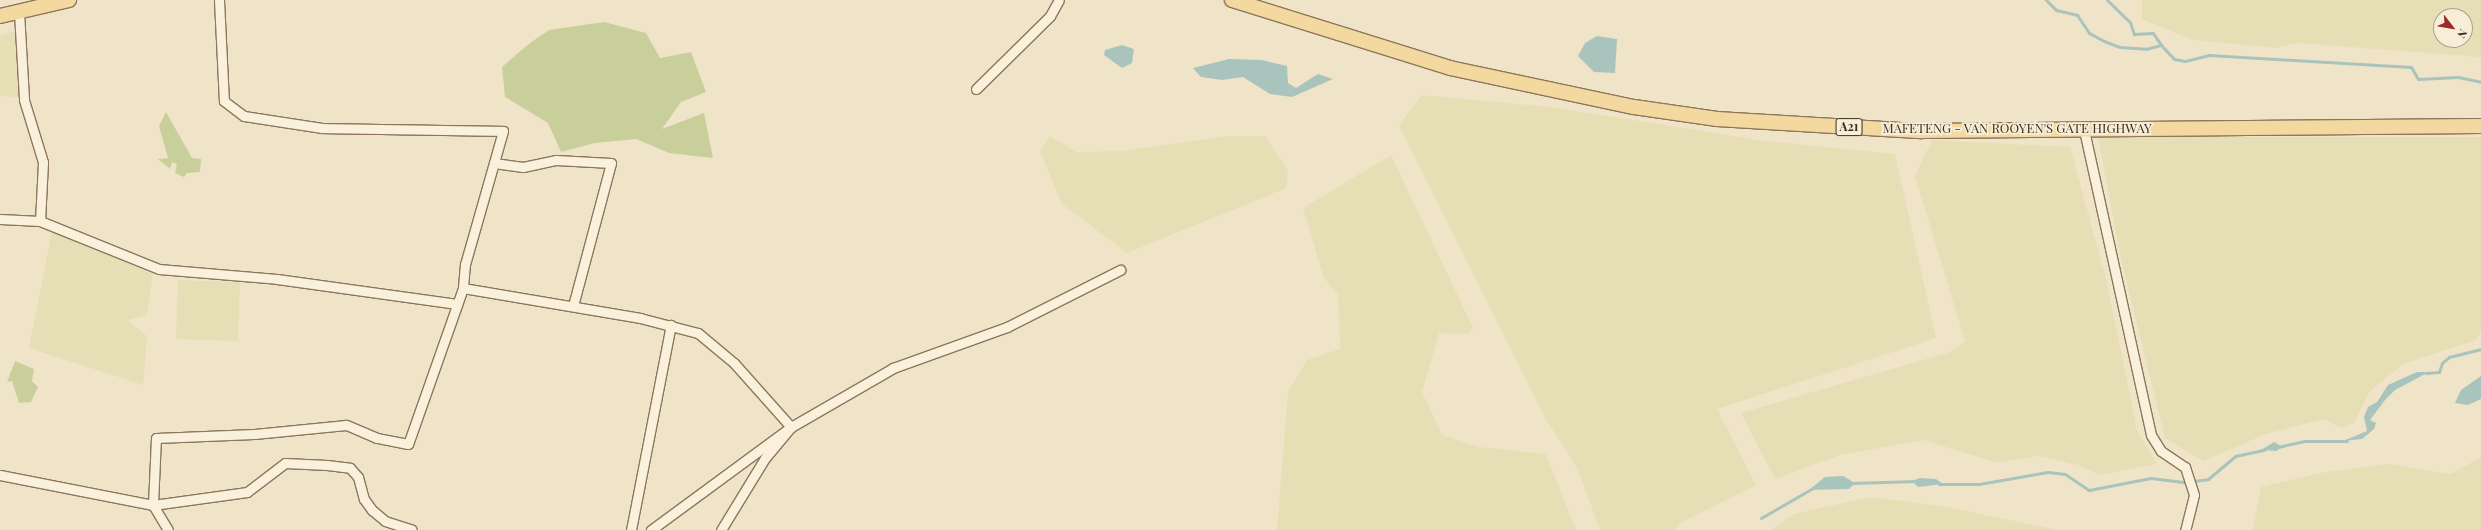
<!DOCTYPE html>
<html>
<head>
<meta charset="utf-8">
<style>
	body { margin:0 }
	#map { position:relative; width:2481px; height:530px; overflow:hidden; background:#f0e4c8; font-family:"Playfair Display",serif }
	div>[style] { position:absolute }
	[style*='--x'] { left:calc(var(--x)*1px); top:calc(var(--y)*1px); width:calc(var(--w)*1px); rotate:calc(var(--a)*1deg) }
	.farmland>* { inset:0; background:#e6deb5; transform-origin:0 0 }
	.green>* { inset:0; background:#c9cf9b }
	.water>* { inset:0; background:#a9c4bc }
	.stream>* { height:3px; margin:-1.5px; padding:0 1.5px; transform-origin:1.5px; border-radius:1.5px; background:#a9c4bc }
	.roads { filter:drop-shadow(1px 0 #8d765c) drop-shadow(-1px 0 #8d765c) drop-shadow(0 1px #8d765c) drop-shadow(0 -1px #8d765c) }
	.minor>* { height:9px; margin:-4.5px; padding:0 4.5px; transform-origin:4.5px; border-radius:4.5px; background:#faf1dc }
	.primary>* { height:14px; margin:-7px; padding:0 7px; transform-origin:7px; border-radius:7px; background:#f3d9a0 }
	span { translate:-50% -50%; white-space:nowrap; text-align:center; line-height:1.15; -webkit-text-stroke:3.5px #f7eed8; paint-order:stroke }
	.shield-label span { padding:1px 3px; background:#f7eed8; border:1px solid; border-radius:3px; -webkit-text-stroke-width:0 }
	.shield-label { font-size:12px; color:#3d2e20; font-weight:700 }
	.street-label { font-size:13px; color:#3d2e20 }
	.north { position:absolute; left:2433px; top:8px; width:40px; height:40px; box-sizing:border-box; background:#f7eed8; border:1px solid #ada18e; border-radius:50%; rotate:121deg; font-size:11px; font-weight:700; line-height:16px; text-align:center; color:#3d2e20 }
	.north::after { content:''; display:block; margin:auto; width:14px; height:18px; background:#9e2a2b; clip-path:polygon(50% 0,100% 100%,50% 72%,0 100%) }
</style>
</head>
<body>
<div id="map">
	<div class="farmland">
		<i style="clip-path:polygon(evenodd,2142px 0,2481px 0,2481px 57px,2298px 43px,2276px 48px,2192px 40px,2142px 19px,2142px 0,2441px 16px,2465px 16px,2465px 40px,2441px 40px,2441px 16px)"></i>
		<i style="clip-path:polygon(15px 31px,18px 97px,0 96px,0 36px)"></i>
		<i style="clip-path:polygon(1422px 95px,1551px 107px,1765px 141px,1895px 154px,1936px 338px,1717px 409px,1756px 485px,1682px 522px,1674px 530px,1600px 530px,1577px 467px,1547px 421px,1399px 125px)"></i>
		<i style="clip-path:polygon(1050px 136px,1076px 152px,1122px 151px,1228px 136px,1265px 136px,1288px 171px,1286px 188px,1127px 253px,1062px 204px,1040px 151px)"></i>
		<i style="clip-path:polygon(2098px 137px,2481px 137px,2481px 331px,2476px 340px,2403px 364px,2369px 392px,2354px 423px,2341px 428px,2324px 419px,2266px 434px,2203px 461px,2165px 438px,2121px 259px)"></i>
		<i style="clip-path:polygon(1932px 140px,2070px 147px,2107px 283px,2137px 430px,2157px 464px,2100px 475px,2079px 465px,2038px 456px,1997px 463px,1924px 440px,1840px 455px,1775px 479px,1741px 413px,1950px 352px,1965px 341px,1915px 176px)"></i>
		<i style="clip-path:polygon(1391px 155px,1473px 328px,1468px 334px,1439px 333px,1422px 392px,1442px 435px,1479px 447px,1546px 454px,1576px 530px,1277px 530px,1288px 392px,1307px 360px,1340px 349px,1338px 295px,1324px 278px,1303px 208px)"></i>
		<i style="clip-path:polygon(52px 231px,153px 274px,147px 315px,127px 320px,147px 336px,143px 385px,29px 348px)"></i>
		<i style="left:178px;top:280px;width:62px;height:59px;rotate:2deg"></i>
		<i style="clip-path:polygon(2481px 457px,2481px 530px,2253px 530px,2261px 487px,2320px 473px,2388px 464px,2451px 474px)"></i>
		<i style="clip-path:polygon(1870px 497px,1942px 506px,2058px 530px,1771px 530px,1794px 514px)"></i>
	</div>
	<div class="green">
		<i style="clip-path:polygon(604px 22px,646px 33px,660px 58px,691px 52px,706px 92px,681px 102px,662px 129px,704px 113px,713px 158px,669px 153px,636px 139px,595px 143px,561px 152px,548px 123px,505px 97px,502px 67px,530px 43px,549px 30px)"></i>
		<i style="clip-path:polygon(166px 112px,192px 158px,201px 159px,200px 172px,187px 173px,184px 177px,175px 173px,177px 164px,172px 162px,170px 169px,158px 159px,168px 158px,159px 126px)"></i>
		<i style="clip-path:polygon(15px 361px,34px 369px,32px 381px,38px 387px,31px 402px,19px 403px,12px 381px,7px 382px)"></i>
	</div>
	<div class="water">
		<i style="clip-path:polygon(1597px 36px,1617px 39px,1615px 73px,1594px 72px,1578px 56px,1585px 43px)"></i>
		<i style="clip-path:polygon(1122px 45px,1134px 49px,1132px 63px,1122px 68px,1104px 55px,1105px 50px)"></i>
		<i style="clip-path:polygon(1229px 59px,1262px 60px,1287px 66px,1288px 83px,1296px 88px,1318px 74px,1333px 79px,1292px 97px,1270px 94px,1243px 77px,1222px 80px,1201px 77px,1193px 68px)"></i>
		<i style="clip-path:polygon(2417px 372px,2429px 372px,2395px 390px,2385px 400px,2370px 420px,2376px 423px,2374px 429px,2362px 439px,2343px 441px,2367px 431px,2364px 417px,2368px 407px,2377px 402px,2388px 385px)"></i>
		<i style="clip-path:polygon(2481px 376px,2481px 399px,2468px 405px,2455px 403px,2461px 390px)"></i>
		<i style="clip-path:polygon(2274px 442px,2281px 446px,2277px 451px,2261px 450px)"></i>
		<i style="clip-path:polygon(1843px 476px,1855px 483px,1849px 489px,1809px 490px,1825px 477px)"></i>
		<i style="clip-path:polygon(1920px 478px,1936px 479px,1943px 484px,1918px 487px,1912px 481px)"></i>
	</div>
	<div class="stream">
		<i style="--x:2046;--y:0;--w:14;--a:45"></i>
		<i style="--x:2056;--y:10;--w:22;--a:13"></i>
		<i style="--x:2077;--y:15;--w:22;--a:56"></i>
		<i style="--x:2089;--y:33;--w:17;--a:28"></i>
		<i style="--x:2104;--y:41;--w:17;--a:21"></i>
		<i style="--x:2120;--y:47;--w:26;--a:4"></i>
		<i style="--x:2146;--y:49;--w:16;--a:-15"></i>
		<i style="--x:2161;--y:45;--w:19;--a:47"></i>
		<i style="--x:2174;--y:59;--w:11;--a:10"></i>
		<i style="--x:2185;--y:61;--w:25;--a:-14"></i>
		<i style="--x:2209;--y:55;--w:202;--a:3.4"></i>
		<i style="--x:2411;--y:67;--w:14;--a:60"></i>
		<i style="--x:2418;--y:79;--w:40;--a:-2.9"></i>
		<i style="--x:2458;--y:77;--w:24;--a:12"></i>
		<i style="--x:2107;--y:0;--w:32;--a:44"></i>
		<i style="--x:2130;--y:22;--w:13;--a:72"></i>
		<i style="--x:2134;--y:34;--w:19;--a:-3"></i>
		<i style="--x:2153;--y:33;--w:14;--a:56"></i>
		<i style="--x:2426;--y:373;--w:13;--a:-4"></i>
		<i style="--x:2439;--y:372;--w:9;--a:-72"></i>
		<i style="--x:2442;--y:363;--w:9;--a:-41"></i>
		<i style="--x:2449;--y:357;--w:33;--a:-14"></i>
		<i style="--x:2278;--y:447;--w:27;--a:-13"></i>
		<i style="--x:2304;--y:441;--w:43;--a:0"></i>
		<i style="--x:1852;--y:483;--w:64;--a:-1.8"></i>
		<i style="--x:1939;--y:484;--w:40;--a:0"></i>
		<i style="--x:1979;--y:484;--w:70;--a:-9.9"></i>
		<i style="--x:2048;--y:472;--w:17;--a:7"></i>
		<i style="--x:2065;--y:474;--w:29;--a:34"></i>
		<i style="--x:2089;--y:490;--w:63;--a:-11"></i>
		<i style="--x:2151;--y:478;--w:34;--a:7"></i>
		<i style="--x:2185;--y:482;--w:23;--a:-7"></i>
		<i style="--x:2208;--y:479;--w:35;--a:-40"></i>
		<i style="--x:2235;--y:456;--w:30;--a:-12"></i>
		<i style="--x:1761;--y:518;--w:60;--a:-30"></i>
	</div>
	<div class="roads">
		<div class="minor">
			<i style="--x:219;--y:0;--w:101;--a:87.2"></i>
			<i style="--x:224;--y:101;--w:25;--a:37"></i>
			<i style="--x:244;--y:116;--w:79;--a:8.7"></i>
			<i style="--x:322;--y:128;--w:181;--a:0.9"></i>
			<i style="--x:503;--y:131;--w:138;--a:105.9"></i>
			<i style="--x:465;--y:264;--w:24;--a:95"></i>
			<i style="--x:463;--y:288;--w:165;--a:109.4"></i>
			<i style="--x:408;--y:444;--w:32;--a:-169"></i>
			<i style="--x:377;--y:438;--w:34;--a:-157"></i>
			<i style="--x:346;--y:425;--w:92;--a:174.4"></i>
			<i style="--x:254;--y:434;--w:98;--a:177.7"></i>
			<i style="--x:156;--y:438;--w:67;--a:92.6"></i>
			<i style="--x:153;--y:505;--w:95;--a:-7.9"></i>
			<i style="--x:247;--y:492;--w:48;--a:-37.3"></i>
			<i style="--x:285;--y:463;--w:42;--a:2.7"></i>
			<i style="--x:327;--y:465;--w:23;--a:7"></i>
			<i style="--x:350;--y:468;--w:12;--a:48"></i>
			<i style="--x:358;--y:477;--w:23;--a:75"></i>
			<i style="--x:364;--y:499;--w:14;--a:54"></i>
			<i style="--x:372;--y:510;--w:17;--a:40"></i>
			<i style="--x:385;--y:521;--w:28;--a:18"></i>
			<i style="--x:19;--y:12;--w:88;--a:86.7"></i>
			<i style="--x:24;--y:100;--w:65;--a:73"></i>
			<i style="--x:43;--y:162;--w:59;--a:92.9"></i>
			<i style="--x:976;--y:89;--w:104;--a:-44.6"></i>
			<i style="--x:1050;--y:16;--w:18;--a:-61"></i>
			<i style="--x:2084;--y:130;--w:312;--a:77.6"></i>
			<i style="--x:2151;--y:435;--w:19;--a:58"></i>
			<i style="--x:2161;--y:451;--w:29;--a:34"></i>
			<i style="--x:2185;--y:467;--w:29;--a:72"></i>
			<i style="--x:2194;--y:495;--w:36;--a:104"></i>
			<i style="--x:494;--y:163;--w:29;--a:8"></i>
			<i style="--x:523;--y:167;--w:34;--a:-12"></i>
			<i style="--x:556;--y:160;--w:55;--a:3.1"></i>
			<i style="--x:611;--y:163;--w:148;--a:104.9"></i>
			<i style="--x:0;--y:219;--w:40;--a:2.9"></i>
			<i style="--x:40;--y:221;--w:128;--a:22"></i>
			<i style="--x:159;--y:269;--w:118;--a:4.8"></i>
			<i style="--x:277;--y:279;--w:182;--a:7.9"></i>
			<i style="--x:463;--y:288;--w:180;--a:9.6"></i>
			<i style="--x:640;--y:318;--w:60;--a:14.5"></i>
			<i style="--x:698;--y:333;--w:47;--a:39.8"></i>
			<i style="--x:734;--y:363;--w:86;--a:48.3"></i>
			<i style="--x:791;--y:427;--w:174;--a:143.7"></i>
			<i style="--x:0;--y:475;--w:156;--a:11.1"></i>
			<i style="--x:153;--y:505;--w:29;--a:59"></i>
			<i style="--x:631;--y:530;--w:209;--a:-79"></i>
			<i style="--x:721;--y:530;--w:84;--a:-58.6"></i>
			<i style="--x:765;--y:458;--w:40;--a:-50"></i>
			<i style="--x:791;--y:427;--w:118;--a:-30"></i>
			<i style="--x:893;--y:368;--w:121;--a:-19.8"></i>
			<i style="--x:1007;--y:327;--w:127;--a:-26.8"></i>
		</div>
		<div class="primary">
			<i style="--x:1232;--y:0;--w:228;--a:17.3"></i>
			<i style="--x:1450;--y:68;--w:188;--a:12"></i>
			<i style="--x:1634;--y:107;--w:84;--a:8.2"></i>
			<i style="--x:1717;--y:119;--w:205;--a:3.4"></i>
			<i style="--x:1922;--y:131;--w:559;--a:-0.51"></i>
			<i style="--x:0;--y:16;--w:71;--a:-13.1"></i>
		</div>
	</div>
	<div class="shield-label">
		<span style="left:1849px;top:127px">A21</span>
	</div>
	<div class="street-label">
		<span style="left:2017px;top:128px">MAFETENG - VAN ROOYEN'S GATE HIGHWAY</span>
	</div>
	<div class="north">N</div>
</div>
</body>
</html>
